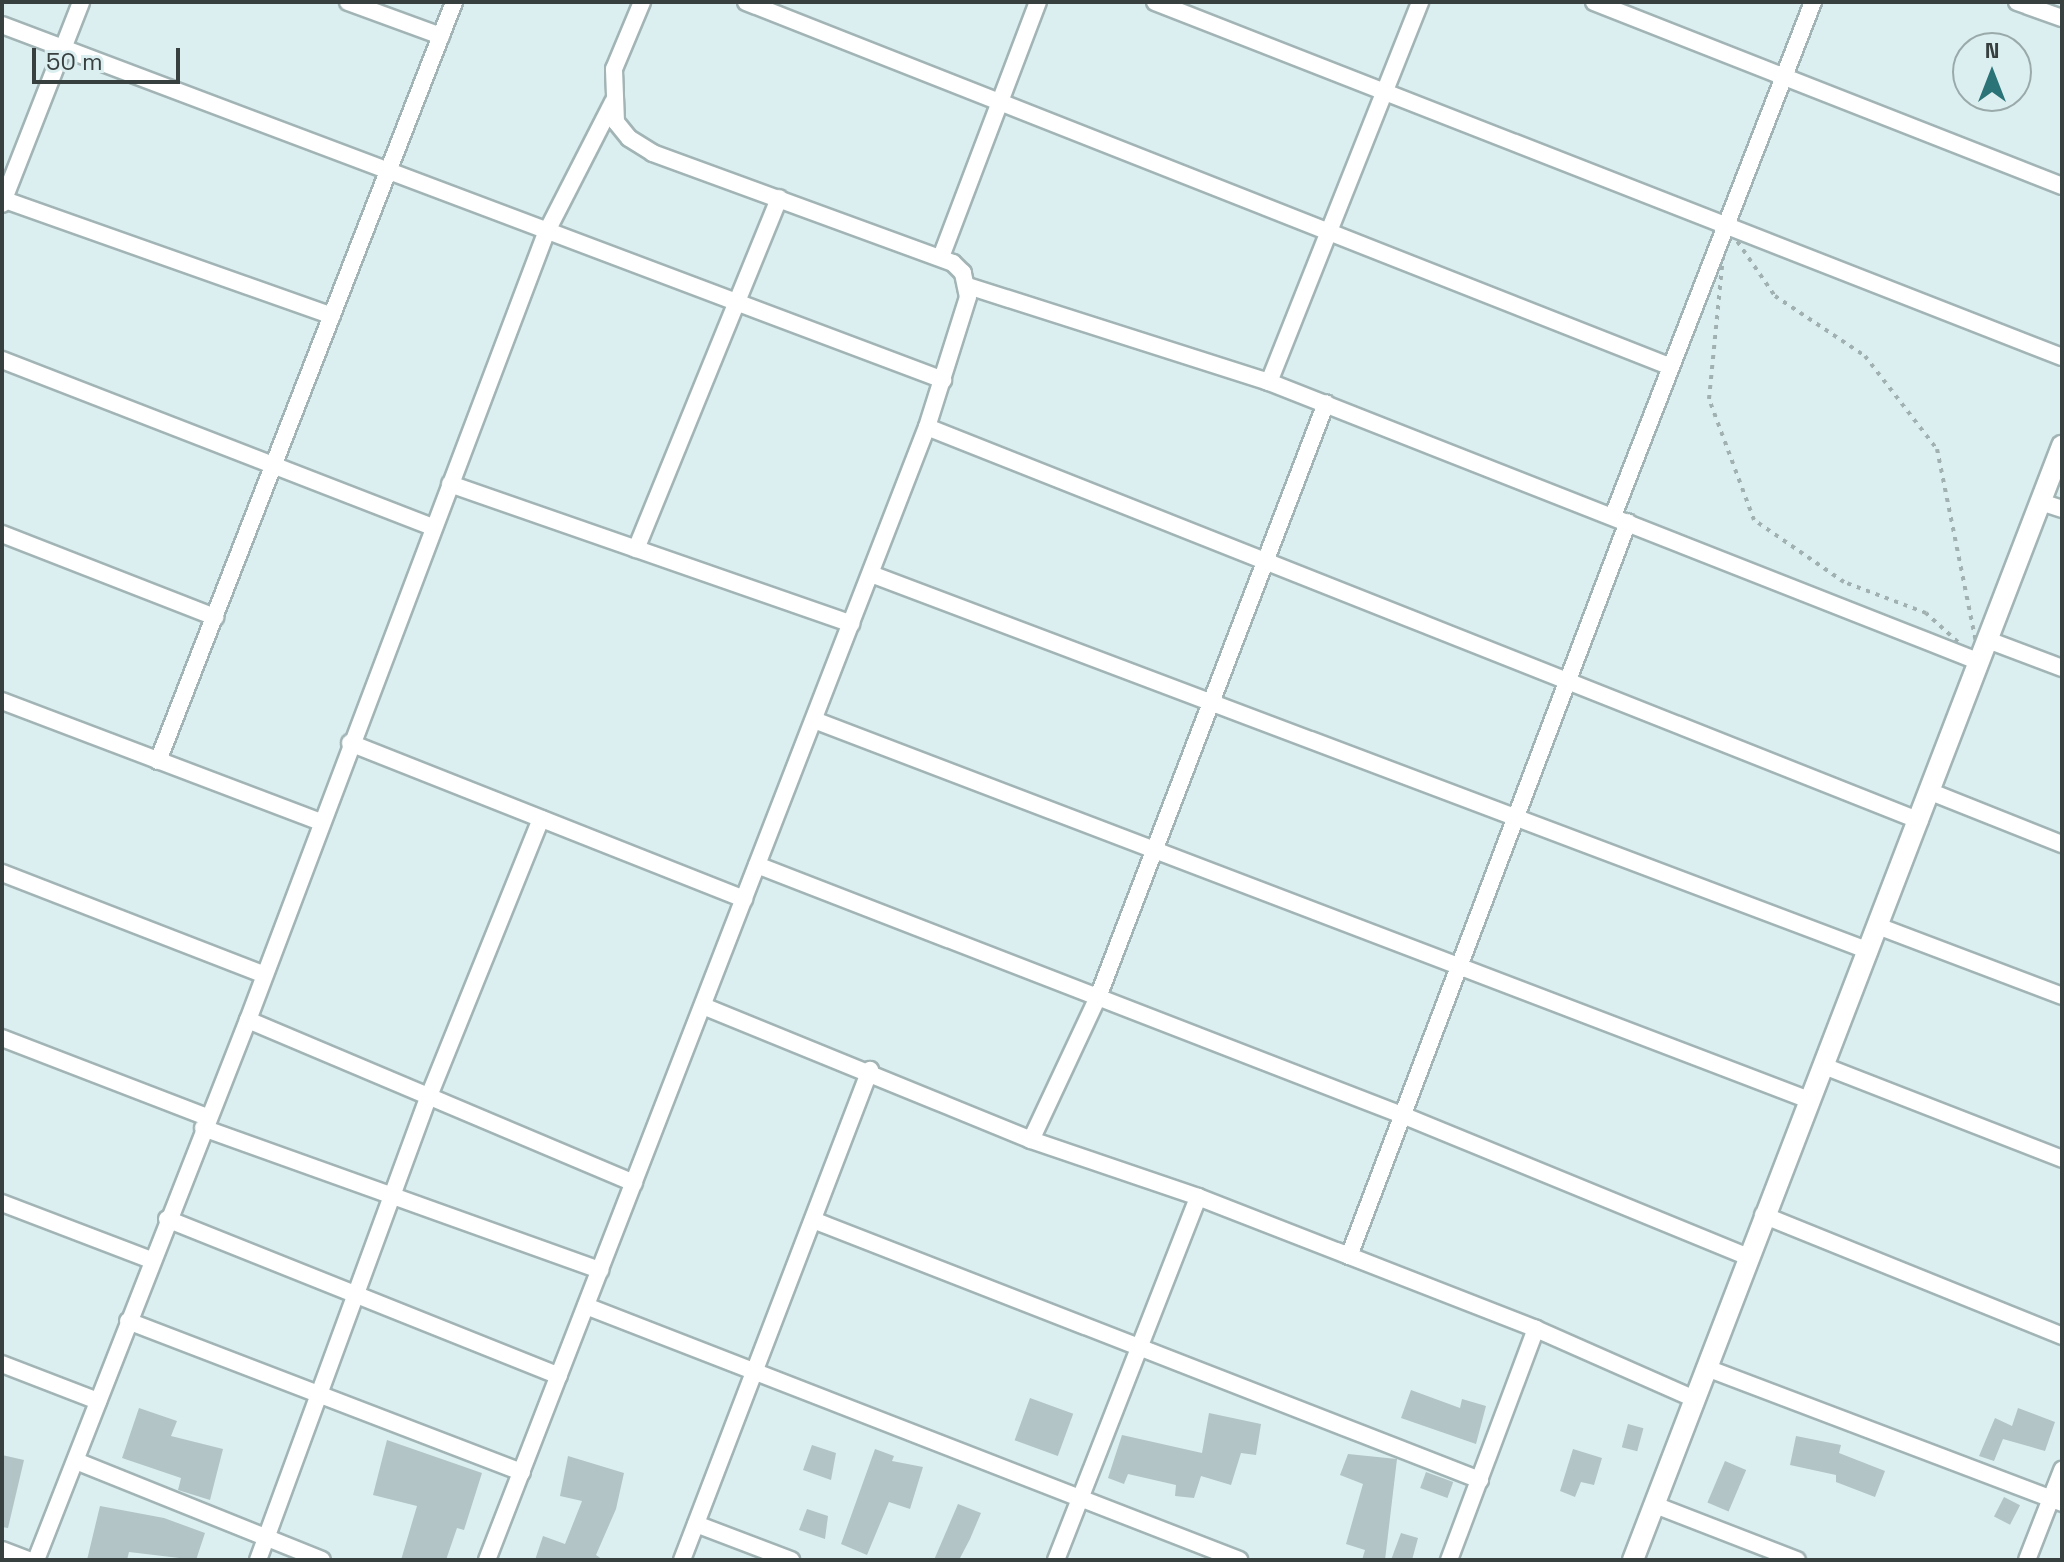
<!DOCTYPE html>
<html>
<head>
<meta charset="utf-8">
<style>
	body { margin:0 }
	#map { position:relative; width:2064px; height:1562px; overflow:hidden; background:#dceff0; font-family:"Space Grotesk",sans-serif }
	div>[style] { position:absolute }
	[style*='--x'] { left:calc(var(--x)*1px); top:calc(var(--y)*1px); width:calc(var(--w)*1px); rotate:calc(var(--a)*1deg) }
	.building>* { inset:0; background:#b2c4c5; transform-origin:0 0 }
	.path>* { height:4px; margin-top:-2px; transform-origin:0; background:repeating-linear-gradient(90deg,#a1b0b1 0 4px,transparent 0 10px) }
	.roads { filter:drop-shadow(2px 0 #a2b4b5) drop-shadow(-2px 0 #a2b4b5) drop-shadow(0 2px #a2b4b5) drop-shadow(0 -2px #a2b4b5) }
	.minor>* { height:16px; margin:-8px; padding:0 8px; transform-origin:8px; border-radius:8px; background:#fff }
	.tertiary>* { height:20px; margin:-10px; padding:0 10px; transform-origin:10px; border-radius:10px; background:#fff }
	span { translate:-50% -50%; white-space:nowrap; text-align:center; line-height:1.15; -webkit-text-stroke:6px #dceff0; paint-order:stroke }
	.frame { position:absolute; inset:0; border:4px solid #373f3f; pointer-events:none }
	.north { position:absolute; left:1952px; top:32px; width:80px; height:80px; box-sizing:border-box; background:#dceff0; border:2px solid #9aa9a9; border-radius:50%; rotate:0deg; font-size:22px; font-weight:700; line-height:32px; text-align:center; color:#373f3f }
	.north::after { content:''; display:block; margin:auto; width:28px; height:36px; background:#2a7478; clip-path:polygon(50% 0,100% 100%,50% 72%,0 100%) }
	.scale { position:absolute; left:32px; top:48px; width:148px; height:36px; box-sizing:border-box; border:4px solid #373f3f; border-top:0; padding-left:10px; font-size:24px; line-height:28px; white-space:nowrap; color:#373f3f; -webkit-text-stroke:6px #dceff0; paint-order:stroke }
</style>
</head>
<body>
<div id="map">
	<div class="building">
		<i style="clip-path:polygon(1411px 1390px,1460px 1408px,1462px 1399px,1486px 1406px,1476px 1444px,1401px 1418px)"></i>
		<i style="left:1030px;top:1398px;width:46px;height:45px;rotate:20deg"></i>
		<i style="clip-path:polygon(139px 1408px,177px 1421px,171px 1436px,223px 1449px,210px 1500px,178px 1490px,181px 1478px,122px 1458px)"></i>
		<i style="clip-path:polygon(2018px 1408px,2055px 1422px,2045px 1451px,2003px 1439px,1994px 1461px,1979px 1456px,1995px 1418px,2012px 1426px)"></i>
		<i style="clip-path:polygon(1209px 1413px,1261px 1424px,1256px 1455px,1241px 1453px,1231px 1485px,1201px 1476px,1194px 1498px,1175px 1496px,1176px 1485px,1128px 1474px,1124px 1484px,1108px 1478px,1122px 1435px,1202px 1453px)"></i>
		<i style="left:1628px;top:1424px;width:16px;height:24px;rotate:15deg"></i>
		<i style="clip-path:polygon(1796px 1436px,1841px 1445px,1839px 1453px,1885px 1471px,1875px 1497px,1836px 1482px,1836px 1475px,1790px 1465px)"></i>
		<i style="clip-path:polygon(387px 1440px,482px 1473px,464px 1530px,457px 1528px,446px 1560px,401px 1560px,417px 1506px,373px 1495px)"></i>
		<i style="clip-path:polygon(812px 1445px,836px 1453px,831px 1480px,803px 1470px)"></i>
		<i style="clip-path:polygon(875px 1449px,894px 1456px,892px 1461px,923px 1467px,910px 1509px,889px 1502px,867px 1555px,841px 1544px)"></i>
		<i style="clip-path:polygon(1573px 1449px,1602px 1458px,1594px 1485px,1581px 1482px,1575px 1497px,1560px 1491px)"></i>
		<i style="clip-path:polygon(1348px 1454px,1397px 1459px,1385px 1560px,1362px 1560px,1365px 1550px,1346px 1544px,1363px 1484px,1340px 1475px)"></i>
		<i style="clip-path:polygon(2px 1455px,24px 1460px,8px 1528px,2px 1527px)"></i>
		<i style="clip-path:polygon(568px 1456px,624px 1473px,616px 1509px,596px 1555px,603px 1560px,535px 1560px,543px 1536px,565px 1544px,582px 1501px,560px 1496px)"></i>
		<i style="left:1725px;top:1461px;width:23px;height:45px;rotate:23deg"></i>
		<i style="left:1426px;top:1472px;width:29px;height:17px;rotate:20deg"></i>
		<i style="left:2004px;top:1497px;width:18px;height:22px;rotate:27deg"></i>
		<i style="clip-path:polygon(958px 1504px,981px 1513px,970px 1539px,959px 1560px,934px 1560px)"></i>
		<i style="clip-path:polygon(100px 1506px,164px 1518px,205px 1533px,196px 1560px,129px 1552px,127px 1560px,87px 1560px)"></i>
		<i style="clip-path:polygon(807px 1509px,828px 1516px,825px 1539px,799px 1530px)"></i>
		<i style="clip-path:polygon(1401px 1533px,1418px 1538px,1412px 1560px,1391px 1560px)"></i>
	</div>
	<div class="path">
		<i style="--x:1726;--y:225;--w:86;--a:55.4"></i>
		<i style="--x:1775;--y:296;--w:108;--a:33.7"></i>
		<i style="--x:1865;--y:356;--w:118;--a:52.3"></i>
		<i style="--x:1937;--y:449;--w:217;--a:78.6"></i>
		<i style="--x:1980;--y:662;--w:73;--a:-137.8"></i>
		<i style="--x:1926;--y:613;--w:88;--a:-159.3"></i>
		<i style="--x:1844;--y:582;--w:109;--a:-145.4"></i>
		<i style="--x:1754;--y:520;--w:129;--a:-110.4"></i>
		<i style="--x:1709;--y:399;--w:175;--a:-84.4"></i>
	</div>
	<div class="roads">
		<div class="minor">
			<i style="--x:348;--y:2;--w:99;--a:20.1"></i>
			<i style="--x:746;--y:2;--w:994;--a:21.53"></i>
			<i style="--x:1155;--y:2;--w:974;--a:21.38"></i>
			<i style="--x:1594;--y:2;--w:503;--a:21.46"></i>
			<i style="--x:2017;--y:2;--w:48;--a:19.6"></i>
			<i style="--x:2;--y:25;--w:1006;--a:20.67"></i>
			<i style="--x:2;--y:199;--w:350;--a:19.5"></i>
			<i style="--x:2;--y:204;--w:217;--a:-68.6"></i>
			<i style="--x:941;--y:257;--w:273;--a:-69.2"></i>
			<i style="--x:968;--y:286;--w:316;--a:17.7"></i>
			<i style="--x:1269;--y:382;--w:764;--a:21.5"></i>
			<i style="--x:2;--y:360;--w:462;--a:21.2"></i>
			<i style="--x:1269;--y:382;--w:409;--a:-68.3"></i>
			<i style="--x:927;--y:427;--w:1068;--a:21.64"></i>
			<i style="--x:450;--y:484;--w:425;--a:19.2"></i>
			<i style="--x:2041;--y:502;--w:22;--a:18"></i>
			<i style="--x:1613;--y:516;--w:552;--a:-68.74"></i>
			<i style="--x:2;--y:534;--w:229;--a:21.3"></i>
			<i style="--x:636;--y:549;--w:379;--a:-67.8"></i>
			<i style="--x:871;--y:574;--w:1067;--a:20.69"></i>
			<i style="--x:1988;--y:640;--w:79;--a:20.7"></i>
			<i style="--x:2;--y:701;--w:340;--a:20.8"></i>
			<i style="--x:814;--y:720;--w:1065;--a:20.9"></i>
			<i style="--x:350;--y:743;--w:424;--a:21.6"></i>
			<i style="--x:158;--y:761;--w:815;--a:-68.69"></i>
			<i style="--x:1931;--y:792;--w:141;--a:21.7"></i>
			<i style="--x:757;--y:865;--w:692;--a:21.19"></i>
			<i style="--x:1402;--y:1115;--w:374;--a:22.3"></i>
			<i style="--x:2;--y:873;--w:279;--a:21.2"></i>
			<i style="--x:1878;--y:926;--w:197;--a:20.8"></i>
			<i style="--x:703;--y:1006;--w:354;--a:22.2"></i>
			<i style="--x:1031;--y:1140;--w:176;--a:18.8"></i>
			<i style="--x:1198;--y:1197;--w:363;--a:21.3"></i>
			<i style="--x:1536;--y:1329;--w:174;--a:23.8"></i>
			<i style="--x:248;--y:1020;--w:419;--a:22.9"></i>
			<i style="--x:2;--y:1038;--w:220;--a:21.1"></i>
			<i style="--x:1824;--y:1066;--w:256;--a:21.3"></i>
			<i style="--x:203;--y:1128;--w:422;--a:19.7"></i>
			<i style="--x:1031;--y:1140;--w:158;--a:-64.9"></i>
			<i style="--x:1098;--y:997;--w:636;--a:-69"></i>
			<i style="--x:2;--y:1203;--w:160;--a:20.9"></i>
			<i style="--x:1763;--y:1215;--w:323;--a:22"></i>
			<i style="--x:167;--y:1219;--w:422;--a:21.8"></i>
			<i style="--x:813;--y:1220;--w:716;--a:21.3"></i>
			<i style="--x:1349;--y:1256;--w:785;--a:-69.19"></i>
			<i style="--x:586;--y:1306;--w:701;--a:21.25"></i>
			<i style="--x:128;--y:1321;--w:422;--a:21"></i>
			<i style="--x:2;--y:1364;--w:103;--a:21.1"></i>
			<i style="--x:1707;--y:1368;--w:380;--a:20.8"></i>
			<i style="--x:76;--y:1461;--w:265;--a:21.9"></i>
			<i style="--x:1655;--y:1505;--w:152;--a:21.2"></i>
			<i style="--x:696;--y:1524;--w:102;--a:20.8"></i>
			<i style="--x:2;--y:1550;--w:28;--a:21"></i>
			<i style="--x:36;--y:1560;--w:580;--a:-68.57"></i>
			<i style="--x:248;--y:1020;--w:842;--a:-69.26"></i>
			<i style="--x:546;--y:233;--w:147;--a:-62.9"></i>
			<i style="--x:258;--y:1560;--w:495;--a:-69.8"></i>
			<i style="--x:429;--y:1096;--w:299;--a:-68"></i>
			<i style="--x:487;--y:1560;--w:1215;--a:-68.78"></i>
			<i style="--x:927;--y:427;--w:136;--a:-72.5"></i>
			<i style="--x:968;--y:297;--w:25;--a:-102"></i>
			<i style="--x:963;--y:273;--w:14;--a:-135"></i>
			<i style="--x:953;--y:263;--w:320;--a:-159.9"></i>
			<i style="--x:653;--y:153;--w:28;--a:-148"></i>
			<i style="--x:629;--y:138;--w:21;--a:-129"></i>
			<i style="--x:616;--y:122;--w:53;--a:-92.2"></i>
			<i style="--x:614;--y:69;--w:73;--a:-67.3"></i>
			<i style="--x:682;--y:1560;--w:525;--a:-69.01"></i>
			<i style="--x:1056;--y:1560;--w:390;--a:-68.6"></i>
			<i style="--x:1449;--y:1560;--w:247;--a:-69.4"></i>
			<i style="--x:2027;--y:1560;--w:97;--a:-68.7"></i>
		</div>
		<div class="tertiary">
			<i style="--x:1633;--y:1560;--w:1194;--a:-68.94"></i>
		</div>
	</div>
	<div class="frame"></div>
	<div class="north">N</div>
	<div class="scale">50 m</div>
</div>
</body>
</html>
